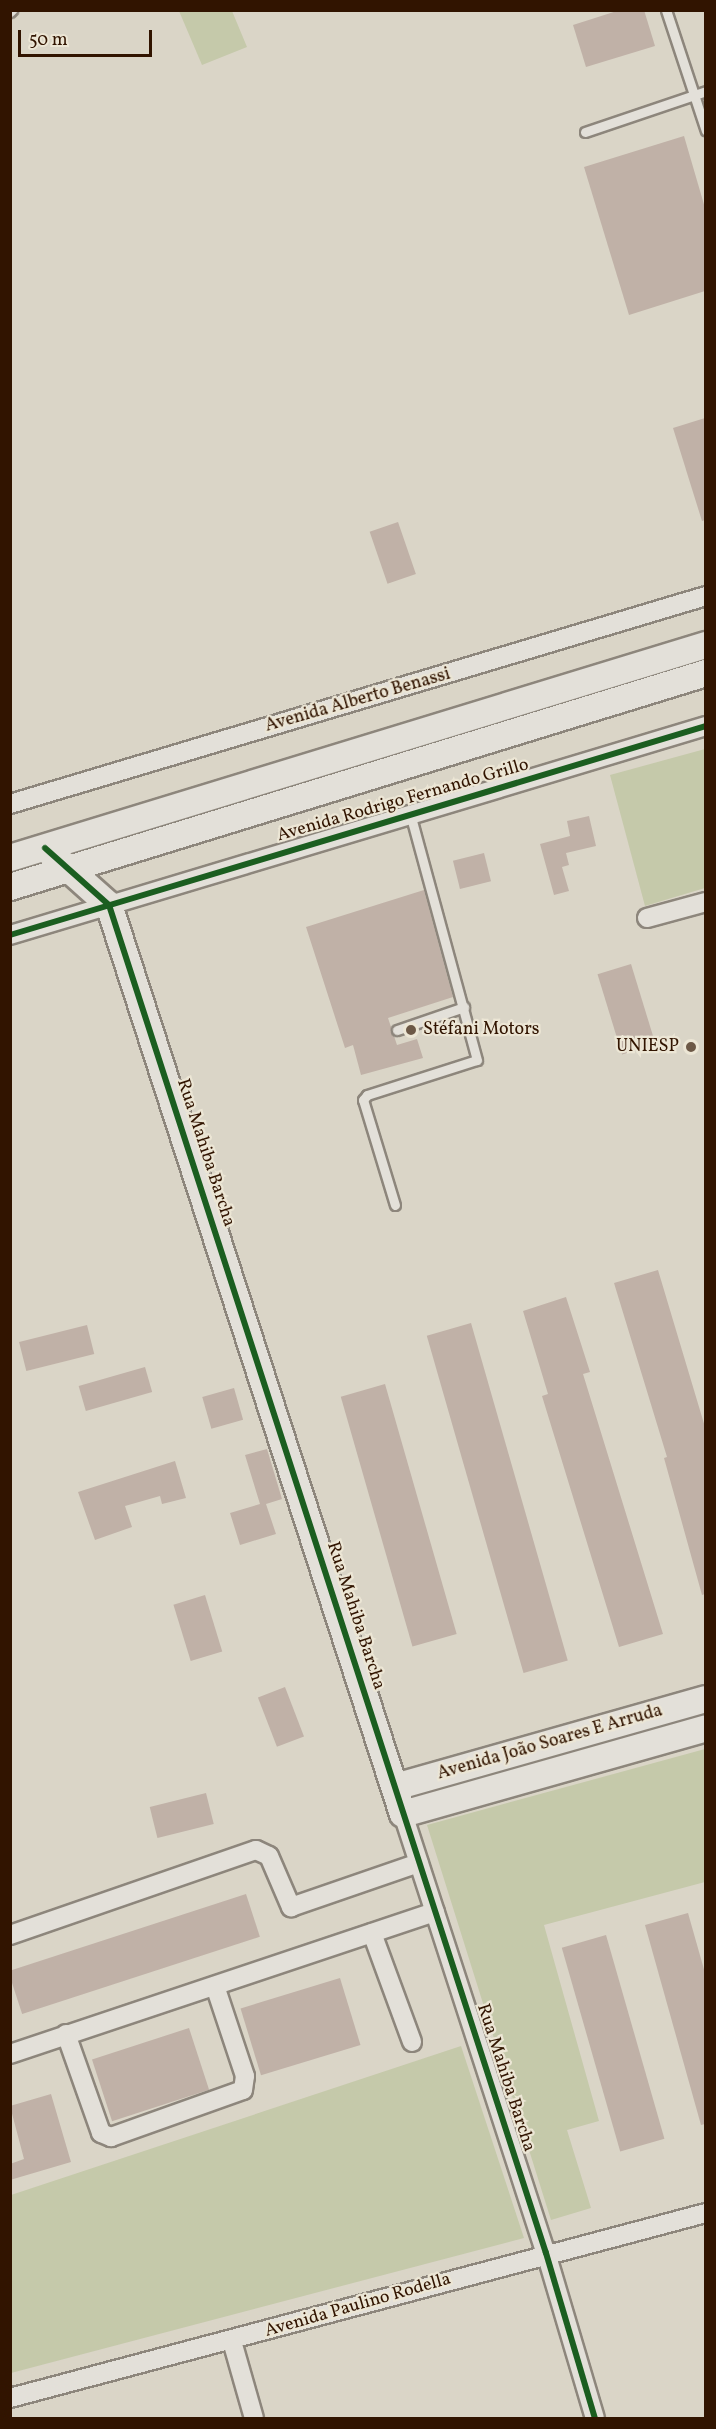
<!DOCTYPE html>
<html>
<head>
<meta charset="utf-8">
<style>
	body { margin:0 }
	#map { position:relative; width:716px; height:2429px; overflow:hidden; background:#dad5c7; font-family:Vollkorn,serif }
	div>[style] { position:absolute }
	[style*='--x'] { left:calc(var(--x)*1px); top:calc(var(--y)*1px); width:calc(var(--w)*1px); rotate:calc(var(--a)*1deg) }
	.green>* { inset:0; background:#c5c9aa }
	.building>* { inset:0; background:#c0b1a7; transform-origin:0 0 }
	.roads { filter:drop-shadow(2px 0 #8d867c) drop-shadow(-2px 0 #8d867c) drop-shadow(0 2px #8d867c) drop-shadow(0 -2px #8d867c) }
	.lane>* { height:9px; margin:-4.5px; padding:0 4.5px; transform-origin:4.5px; border-radius:4.5px; background:#e3e0d9 }
	.street>* { height:18px; margin:-9px; padding:0 9px; transform-origin:9px; border-radius:9px; background:#e3e0d9 }
	.secondary>* { height:26px; margin:-13px; padding:0 13px; transform-origin:13px; border-radius:13px; background:#e3e0d9 }
	.cycleway>* { height:6px; margin:-3px; padding:0 3px; transform-origin:3px; border-radius:3px; background:#1b5e20 }
	.dots>* { width:16px; height:16px; translate:-50% -50%; box-sizing:border-box; border:3px solid #ece6d5; border-radius:50% }
	span { translate:-50% -50%; white-space:nowrap; text-align:center; line-height:1.15; -webkit-text-stroke:4.5px #ece6d5; paint-order:stroke }
	.street-label { font-size:18px; color:#311400 }
	.poi-label { font-size:18px; color:#311400 }
	.left { translate:0 -50%; text-align:left }
	.right { translate:-100% -50%; text-align:right }
	.frame { position:absolute; inset:0; border:12px solid #311400; pointer-events:none }
	.scale { position:absolute; left:18px; top:30px; width:134px; height:27px; box-sizing:border-box; border:3px solid #311400; border-top:0; padding-left:8px; font-size:18px; line-height:21px; white-space:nowrap; color:#311400; -webkit-text-stroke:4px #ece6d5; paint-order:stroke }
</style>
</head>
<body>
<div id="map">
	<div class="green">
		<i style="clip-path:polygon(179px 11px,232px 11px,247px 47px,202px 65px)"></i>
		<i style="clip-path:polygon(705px 749px,705px 888px,645px 906px,610px 775px)"></i>
		<i style="clip-path:polygon(705px 1749px,705px 1882px,544px 1925px,599px 2121px,567px 2130px,591px 2208px,551px 2220px,427px 1825px)"></i>
		<i style="clip-path:polygon(461px 2046px,524px 2238px,11px 2373px,11px 2195px)"></i>
	</div>
	<div class="building">
		<i style="clip-path:polygon(620px 10px,644px 10px,655px 46px,586px 67px,573px 25px)"></i>
		<i style="clip-path:polygon(684px 136px,705px 208px,705px 291px,629px 315px,584px 167px)"></i>
		<i style="clip-path:polygon(705px 418px,705px 520px,702px 521px,673px 428px)"></i>
		<i style="left:398px;top:522px;width:55px;height:30px;rotate:71deg"></i>
		<i style="clip-path:polygon(589px 816px,596px 846px,566px 853px,569px 865px,562px 867px,569px 891px,554px 895px,540px 844px,570px 836px,567px 821px)"></i>
		<i style="left:484px;top:853px;width:29px;height:32px;rotate:76deg"></i>
		<i style="clip-path:polygon(424px 890px,453px 997px,388px 1018px,397px 1045px,417px 1039px,423px 1058px,361px 1075px,353px 1045px,345px 1048px,306px 927px)"></i>
		<i style="left:631px;top:964px;width:84px;height:35px;rotate:73deg"></i>
		<i style="clip-path:polygon(658px 1270px,705px 1427px,705px 1594px,702px 1595px,664px 1458px,667px 1457px,614px 1283px)"></i>
		<i style="clip-path:polygon(566px 1297px,590px 1372px,583px 1374px,663px 1634px,619px 1647px,542px 1396px,548px 1394px,523px 1311px)"></i>
		<i style="left:471px;top:1323px;width:351px;height:46px;rotate:74deg"></i>
		<i style="left:87px;top:1325px;width:30px;height:70px;rotate:76deg"></i>
		<i style="left:145px;top:1367px;width:26px;height:69px;rotate:74deg"></i>
		<i style="left:385px;top:1384px;width:260px;height:46px;rotate:74deg"></i>
		<i style="left:234px;top:1388px;width:33px;height:33px;rotate:74deg"></i>
		<i style="clip-path:polygon(267px 1449px,282px 1499px,266px 1504px,276px 1534px,240px 1545px,230px 1513px,260px 1504px,245px 1455px)"></i>
		<i style="clip-path:polygon(175px 1461px,186px 1498px,162px 1504px,160px 1496px,125px 1506px,132px 1527px,95px 1540px,78px 1492px)"></i>
		<i style="left:205px;top:1595px;width:59px;height:33px;rotate:73deg"></i>
		<i style="left:285px;top:1687px;width:53px;height:29px;rotate:69deg"></i>
		<i style="left:206px;top:1793px;width:32px;height:58px;rotate:76deg"></i>
		<i style="left:246px;top:1894px;width:45px;height:250px;rotate:72deg"></i>
		<i style="clip-path:polygon(688px 1913px,705px 1973px,705px 2124px,701px 2125px,645px 1925px)"></i>
		<i style="left:606px;top:1935px;width:212px;height:46px;rotate:74deg"></i>
		<i style="left:340px;top:1978px;width:70px;height:104px;rotate:73deg"></i>
		<i style="left:189px;top:2028px;width:65px;height:102px;rotate:72deg"></i>
		<i style="clip-path:polygon(51px 2094px,71px 2162px,10px 2180px,10px 2164px,24px 2159px,10px 2106px)"></i>
	</div>
	<div class="roads">
		<div class="lane">
			<i style="--x:666;--y:10;--w:127;--a:71.7"></i>
			<i style="--x:10;--y:12;--w:3;--a:-45"></i>
			<i style="--x:585;--y:132;--w:128;--a:-18.7"></i>
			<i style="--x:397;--y:1030;--w:71;--a:-18.9"></i>
			<i style="--x:395;--y:1205;--w:110;--a:-106.9"></i>
			<i style="--x:363;--y:1100;--w:6;--a:-51"></i>
			<i style="--x:367;--y:1095;--w:115;--a:-17.7"></i>
			<i style="--x:477;--y:1060;--w:256;--a:-105.2"></i>
		</div>
		<div class="street">
			<i style="--x:10;--y:804;--w:726;--a:-16.64"></i>
			<i style="--x:647;--y:918;--w:61;--a:-15.2"></i>
			<i style="--x:10;--y:935;--w:727;--a:-16.71"></i>
			<i style="--x:403;--y:1814;--w:462;--a:72"></i>
			<i style="--x:546;--y:2253;--w:172;--a:73.5"></i>
			<i style="--x:372;--y:1933;--w:116;--a:69.8"></i>
			<i style="--x:10;--y:1935;--w:260;--a:-19.1"></i>
			<i style="--x:256;--y:1850;--w:14;--a:25"></i>
			<i style="--x:269;--y:1856;--w:56;--a:66.7"></i>
			<i style="--x:291;--y:1907;--w:135;--a:-19"></i>
			<i style="--x:66;--y:2034;--w:105;--a:70.5"></i>
			<i style="--x:101;--y:2133;--w:11;--a:22"></i>
			<i style="--x:111;--y:2137;--w:140;--a:-19.6"></i>
			<i style="--x:243;--y:2090;--w:14;--a:-82"></i>
			<i style="--x:245;--y:2076;--w:95;--a:-108.4"></i>
			<i style="--x:10;--y:2054;--w:448;--a:-18.5"></i>
			<i style="--x:232;--y:2341;--w:80;--a:74.1"></i>
			<i style="--x:10;--y:2398;--w:720;--a:-14.89"></i>
		</div>
		<div class="secondary">
			<i style="--x:45;--y:848;--w:86;--a:41.7"></i>
			<i style="--x:109;--y:905;--w:955;--a:72.08"></i>
			<i style="--x:403;--y:1814;--w:315;--a:-15.8"></i>
			<i style="--x:10;--y:858;--w:728;--a:-17.02"></i>
			<i style="--x:10;--y:887;--w:728;--a:-17.09"></i>
			<i style="--x:395;--y:1787;--w:323;--a:-15.8"></i>
		</div>
	</div>
	<div class="cycleway">
		<i style="--x:45;--y:848;--w:86;--a:41.7"></i>
		<i style="--x:109;--y:905;--w:1417;--a:72.04"></i>
		<i style="--x:546;--y:2253;--w:172;--a:73.5"></i>
		<i style="--x:10;--y:935;--w:727;--a:-16.71"></i>
	</div>
	<div class="dots">
		<i style="left:411px;top:1030px;background:#6c5846"></i>
		<i style="left:691px;top:1047px;background:#6c5846"></i>
	</div>
	<div class="street-label">
		<span style="left:358px;top:701px;rotate:-16deg">Avenida Alberto Benassi</span>
		<span style="left:403px;top:801px;rotate:-16deg">Avenida Rodrigo Fernando Grillo</span>
		<span style="left:205px;top:1153px;rotate:72deg">Rua Mahiba Barcha</span>
		<span style="left:355px;top:1616px;rotate:72deg">Rua Mahiba Barcha</span>
		<span style="left:550px;top:1743px;rotate:-16deg">Avenida João Soares E Arruda</span>
		<span style="left:505px;top:2078px;rotate:72deg">Rua Mahiba Barcha</span>
		<span style="left:358px;top:2306px;rotate:-16deg">Avenida Paulino Rodella</span>
	</div>
	<div class="poi-label">
		<span class="left" style="left:423px;top:1030px">Stéfani Motors</span>
		<span class="right" style="left:679px;top:1047px">UNIESP</span>
	</div>
	<div class="frame"></div>
	<div class="scale">50 m</div>
</div>
</body>
</html>
